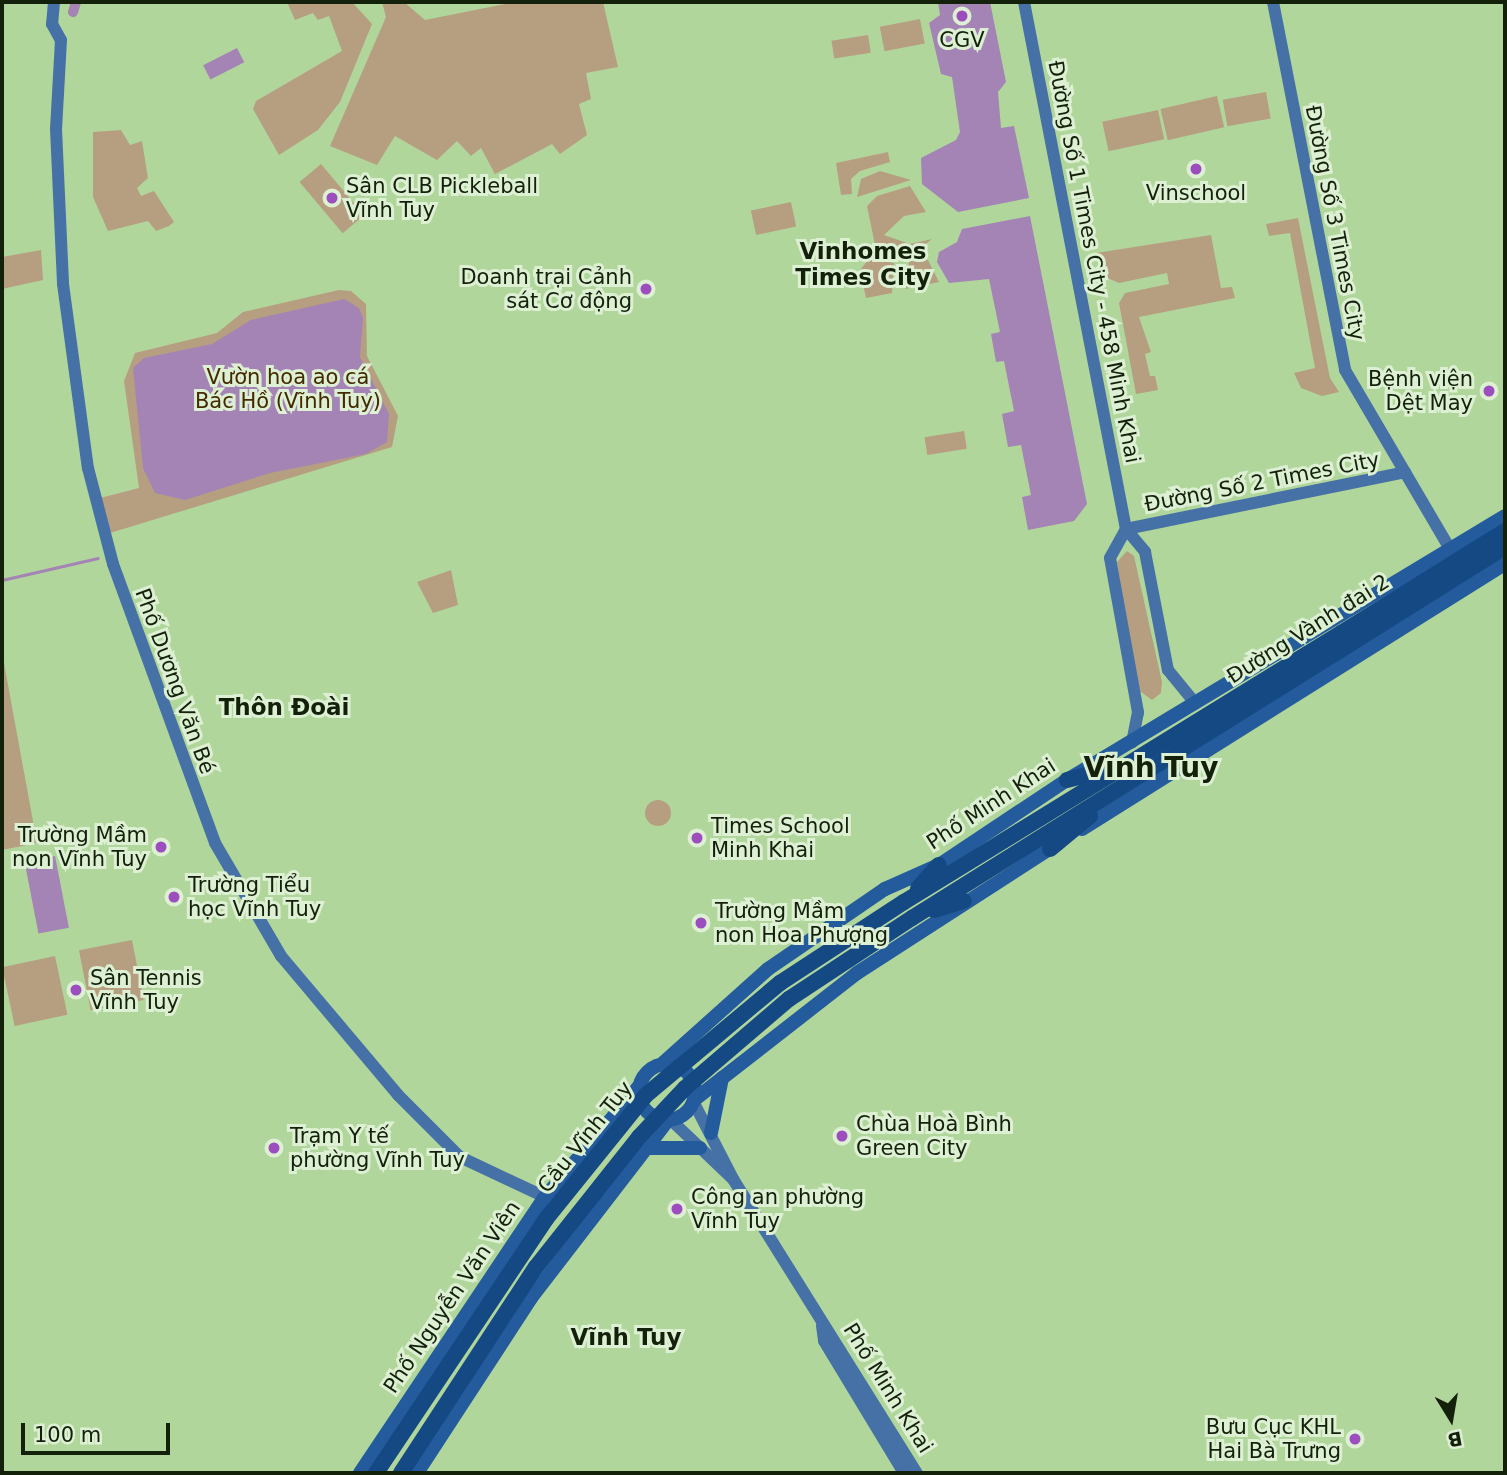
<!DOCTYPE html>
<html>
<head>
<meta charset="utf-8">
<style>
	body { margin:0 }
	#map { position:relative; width:1507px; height:1475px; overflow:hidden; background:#b1d69c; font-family:"DejaVu Sans",sans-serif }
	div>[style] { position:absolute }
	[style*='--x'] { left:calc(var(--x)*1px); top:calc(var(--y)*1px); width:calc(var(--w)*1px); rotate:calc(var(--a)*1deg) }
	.green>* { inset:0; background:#b69f81; transform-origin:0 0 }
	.round { border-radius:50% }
	.water>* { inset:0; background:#a483b5; transform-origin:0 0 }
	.stream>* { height:2.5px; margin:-1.25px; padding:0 1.25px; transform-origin:1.25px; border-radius:1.25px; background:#a483b5 }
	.canal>* { height:10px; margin:-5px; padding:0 5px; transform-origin:5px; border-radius:5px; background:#a483b5 }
	.secondary>* { height:12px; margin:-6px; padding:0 6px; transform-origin:6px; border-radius:6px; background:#4671a6 }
	.primary>* { height:14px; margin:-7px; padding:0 7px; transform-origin:7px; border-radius:7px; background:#235b9c }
	.primary>.ring { margin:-7px; padding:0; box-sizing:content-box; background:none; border:14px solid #235b9c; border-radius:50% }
	.highway>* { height:16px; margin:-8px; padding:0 8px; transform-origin:8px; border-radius:8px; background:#144984 }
	.highway-bridge>* { height:16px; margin:-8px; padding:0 8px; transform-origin:8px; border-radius:8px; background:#144984 }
	.dots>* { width:19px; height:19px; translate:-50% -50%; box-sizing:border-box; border:4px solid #ddf0d3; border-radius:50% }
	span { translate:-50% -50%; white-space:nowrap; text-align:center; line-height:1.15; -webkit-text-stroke:6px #ddf0d3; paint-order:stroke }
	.poi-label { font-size:21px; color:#13210b }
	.left { translate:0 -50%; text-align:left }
	.right { translate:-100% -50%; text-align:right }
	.street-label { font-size:21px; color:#13210b }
	.park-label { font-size:21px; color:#442a00 }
	.neighbourhood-label { font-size:23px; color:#13210b; font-weight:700 }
	.district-label { font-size:28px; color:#13210b; font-weight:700 }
	.frame { position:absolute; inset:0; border:4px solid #13210b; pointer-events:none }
	.north { position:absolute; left:1416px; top:1384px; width:70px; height:70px; -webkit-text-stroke:5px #ddf0d3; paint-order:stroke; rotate:169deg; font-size:19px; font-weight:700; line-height:28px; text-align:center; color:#13210b }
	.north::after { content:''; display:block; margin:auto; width:24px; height:32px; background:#13210b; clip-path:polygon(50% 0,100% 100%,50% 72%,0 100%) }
	.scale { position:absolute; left:21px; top:1423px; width:149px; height:32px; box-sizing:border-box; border:4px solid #13210b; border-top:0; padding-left:9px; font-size:21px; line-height:24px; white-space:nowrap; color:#13210b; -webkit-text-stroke:5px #ddf0d3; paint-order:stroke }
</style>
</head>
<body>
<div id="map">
	<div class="green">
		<i style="clip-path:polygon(287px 2px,352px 2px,372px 24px,340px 102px,318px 130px,279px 155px,253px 109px,256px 101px,342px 51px,329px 16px,318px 20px,313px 13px,295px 20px)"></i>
		<i style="clip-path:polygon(382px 2px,404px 2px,425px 20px,515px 2px,603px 2px,618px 67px,586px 73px,591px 99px,579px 104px,587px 135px,560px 154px,552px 144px,495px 174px,481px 148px,471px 156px,457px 141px,437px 160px,395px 136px,377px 165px,330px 146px,386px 17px)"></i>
		<i style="left:920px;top:19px;width:25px;height:41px;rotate:79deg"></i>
		<i style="left:868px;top:35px;width:18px;height:37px;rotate:81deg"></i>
		<i style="left:1266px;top:92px;width:27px;height:44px;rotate:80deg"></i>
		<i style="left:1217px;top:96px;width:32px;height:58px;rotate:77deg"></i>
		<i style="left:1158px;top:110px;width:30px;height:57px;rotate:78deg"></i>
		<i style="clip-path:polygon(121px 130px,130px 145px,142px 141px,148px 178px,137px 188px,141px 196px,154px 191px,174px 222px,169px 226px,156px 231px,148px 221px,108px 231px,93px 197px,93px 132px)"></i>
		<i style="clip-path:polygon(888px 152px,890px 162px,860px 171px,851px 179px,852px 194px,841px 195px,836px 163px)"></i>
		<i style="left:321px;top:164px;width:67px;height:28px;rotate:50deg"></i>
		<i style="clip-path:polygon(880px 171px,911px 180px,857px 197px,861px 179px)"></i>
		<i style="clip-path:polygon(910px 186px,926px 212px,904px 216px,884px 235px,910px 244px,932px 239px,917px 251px,902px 253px,875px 245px,867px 206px,877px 196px)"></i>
		<i style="left:791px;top:202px;width:25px;height:41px;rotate:78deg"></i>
		<i style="clip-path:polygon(1298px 218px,1330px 378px,1339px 392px,1322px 396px,1301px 388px,1294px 373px,1315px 368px,1290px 233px,1269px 236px,1266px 224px)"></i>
		<i style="clip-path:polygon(1211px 235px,1221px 288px,1232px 287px,1235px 298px,1139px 317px,1151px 352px,1145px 354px,1150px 376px,1155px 376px,1158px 390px,1136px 394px,1119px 303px,1125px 293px,1169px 284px,1167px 273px,1119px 283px,1105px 277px,1096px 253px)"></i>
		<i style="clip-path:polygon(41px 250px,43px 280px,2px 289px,2px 257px)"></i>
		<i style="clip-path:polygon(920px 257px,928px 260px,939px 282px,905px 289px,909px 262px)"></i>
		<i style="clip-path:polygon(869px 259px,894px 263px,892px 293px,866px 298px,860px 270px)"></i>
		<i style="clip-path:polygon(339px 290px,351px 291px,366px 304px,367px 356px,398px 416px,392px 447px,110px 533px,100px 498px,139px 488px,124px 381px,135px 353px,217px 333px,243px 312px)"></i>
		<i style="left:964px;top:431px;width:18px;height:40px;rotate:81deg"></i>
		<i style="clip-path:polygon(1127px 551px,1134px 556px,1162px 682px,1161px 693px,1152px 700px,1137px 689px,1117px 562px)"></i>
		<i style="clip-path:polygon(451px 570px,458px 605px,433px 613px,417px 582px)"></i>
		<i style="clip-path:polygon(2px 652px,37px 843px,2px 850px)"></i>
		<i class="round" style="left:645px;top:800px;width:26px;height:26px"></i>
		<i style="left:132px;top:940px;width:61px;height:54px;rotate:79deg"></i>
		<i style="left:55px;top:956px;width:60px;height:54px;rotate:78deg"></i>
	</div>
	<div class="water">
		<i style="clip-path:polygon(938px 2px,990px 2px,1006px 82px,998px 92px,1001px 128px,1014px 126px,1029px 198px,958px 212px,922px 184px,921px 158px,956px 140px,960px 132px,952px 77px,941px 74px,929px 23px,940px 15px)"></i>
		<i style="left:237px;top:48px;width:16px;height:38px;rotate:63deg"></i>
		<i style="clip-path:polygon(1030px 216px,1087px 504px,1074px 521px,1028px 530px,1022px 497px,1031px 495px,1021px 445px,1008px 447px,1002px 414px,1014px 411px,1004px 361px,996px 362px,991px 334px,1000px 332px,989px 279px,949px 283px,937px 262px,939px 252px,957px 242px,962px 229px)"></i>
		<i style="clip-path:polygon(344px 299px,359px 308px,363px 318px,360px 357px,389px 414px,387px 442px,366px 454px,270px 473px,185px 500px,155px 493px,143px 468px,133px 368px,144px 358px,212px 344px,251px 320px)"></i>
		<i style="left:55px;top:856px;width:73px;height:31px;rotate:79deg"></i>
	</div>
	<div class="stream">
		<i style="--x:2;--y:580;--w:98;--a:-12.9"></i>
	</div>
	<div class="canal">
		<i style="--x:73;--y:12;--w:10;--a:-73"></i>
	</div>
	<div class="secondary">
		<i style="--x:54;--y:2;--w:22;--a:95"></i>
		<i style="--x:52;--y:24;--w:18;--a:61"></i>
		<i style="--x:61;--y:40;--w:89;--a:93.2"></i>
		<i style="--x:56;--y:129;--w:155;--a:87.4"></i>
		<i style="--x:63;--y:284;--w:186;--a:82.3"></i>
		<i style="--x:88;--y:468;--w:99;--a:75.4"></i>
		<i style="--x:113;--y:564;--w:297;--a:69.9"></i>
		<i style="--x:215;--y:843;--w:131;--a:59.7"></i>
		<i style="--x:281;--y:956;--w:182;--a:49.9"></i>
		<i style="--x:398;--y:1095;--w:88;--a:45"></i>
		<i style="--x:460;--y:1157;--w:94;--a:25.2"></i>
		<i style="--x:1024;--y:2;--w:537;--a:79.05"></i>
		<i style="--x:1126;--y:529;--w:30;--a:50"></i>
		<i style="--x:1145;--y:552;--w:120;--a:79"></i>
		<i style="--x:1168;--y:670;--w:43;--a:50.7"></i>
		<i style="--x:1273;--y:2;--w:375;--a:78.9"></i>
		<i style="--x:1345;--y:370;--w:208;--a:59.6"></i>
		<i style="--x:1126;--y:529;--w:285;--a:-11.5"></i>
		<i style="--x:1126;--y:529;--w:33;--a:119"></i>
		<i style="--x:1110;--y:558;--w:157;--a:79.7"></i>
		<i style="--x:1138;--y:712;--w:31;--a:101"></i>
		<i style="--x:694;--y:1103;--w:85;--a:62.8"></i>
		<i style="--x:733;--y:1179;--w:347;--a:58"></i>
		<i style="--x:671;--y:1120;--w:86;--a:43.6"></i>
		<i style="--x:822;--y:1326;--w:15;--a:82"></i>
		<i style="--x:824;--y:1341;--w:154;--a:58.8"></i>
	</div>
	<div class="primary">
		<i style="--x:1082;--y:829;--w:499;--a:-32.1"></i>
		<i class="ring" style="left:639px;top:1064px;width:42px;height:42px"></i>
		<i style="--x:662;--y:1064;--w:142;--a:-41.9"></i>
		<i style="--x:768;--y:969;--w:142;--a:-34.4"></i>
		<i style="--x:885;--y:889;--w:59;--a:-24"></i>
		<i style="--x:939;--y:865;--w:154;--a:-33.6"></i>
		<i style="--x:1067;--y:780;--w:511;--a:-31.08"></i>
		<i style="--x:694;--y:1100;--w:207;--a:-37.9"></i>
		<i style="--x:857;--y:973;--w:240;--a:-32.8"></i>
		<i style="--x:711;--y:1133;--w:56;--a:-78.7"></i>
		<i style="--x:648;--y:1148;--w:52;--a:0"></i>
		<i style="--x:360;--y:1473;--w:332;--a:-56.2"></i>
		<i style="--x:545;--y:1197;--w:145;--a:-49.7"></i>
		<i style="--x:417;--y:1473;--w:209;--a:-56.9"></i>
		<i style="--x:531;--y:1298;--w:225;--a:-52.4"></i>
	</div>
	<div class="highway">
		<i style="--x:1067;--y:780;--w:52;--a:-14.6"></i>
		<i style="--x:1050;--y:849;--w:52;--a:-39.5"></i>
		<i style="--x:918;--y:888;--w:31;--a:-48"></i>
		<i style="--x:904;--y:902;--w:513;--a:-31.61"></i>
		<i style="--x:934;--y:910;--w:31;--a:-17"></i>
		<i style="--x:912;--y:918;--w:513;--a:-32.02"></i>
	</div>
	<div class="highway-bridge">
		<i style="--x:1341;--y:633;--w:193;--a:-31.9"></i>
		<i style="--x:1347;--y:646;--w:186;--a:-32.1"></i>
		<i style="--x:376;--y:1473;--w:306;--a:-56.2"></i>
		<i style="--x:546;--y:1219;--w:159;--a:-51.1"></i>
		<i style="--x:646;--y:1095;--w:175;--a:-39.9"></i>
		<i style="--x:780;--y:983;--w:148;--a:-33.2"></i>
		<i style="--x:401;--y:1473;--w:246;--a:-56.8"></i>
		<i style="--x:536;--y:1267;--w:166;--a:-51.6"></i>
		<i style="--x:639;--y:1137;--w:67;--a:-46.8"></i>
		<i style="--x:685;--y:1088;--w:137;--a:-40.6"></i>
		<i style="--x:789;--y:999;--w:147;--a:-33.4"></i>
	</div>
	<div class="dots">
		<i style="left:962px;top:16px;background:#9c4dbe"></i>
		<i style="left:1196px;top:169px;background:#9c4dbe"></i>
		<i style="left:332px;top:198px;background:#9c4dbe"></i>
		<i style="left:646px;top:289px;background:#9c4dbe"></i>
		<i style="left:1489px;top:391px;background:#9c4dbe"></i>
		<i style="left:697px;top:838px;background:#9c4dbe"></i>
		<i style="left:161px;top:847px;background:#9c4dbe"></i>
		<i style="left:174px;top:897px;background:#9c4dbe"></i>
		<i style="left:701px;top:923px;background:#9c4dbe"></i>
		<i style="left:76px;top:990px;background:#9c4dbe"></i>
		<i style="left:842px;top:1136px;background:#9c4dbe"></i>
		<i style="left:274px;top:1148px;background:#9c4dbe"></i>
		<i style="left:677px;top:1209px;background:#9c4dbe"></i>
		<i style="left:1355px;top:1439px;background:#9c4dbe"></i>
	</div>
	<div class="poi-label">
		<span style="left:962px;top:40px">CGV</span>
		<span class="left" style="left:346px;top:198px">Sân CLB Pickleball<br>Vĩnh Tuy</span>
		<span style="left:1196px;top:193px">Vinschool</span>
		<span class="right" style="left:632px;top:289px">Doanh trại Cảnh<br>sát Cơ động</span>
		<span class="right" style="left:1473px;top:391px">Bệnh viện<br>Dệt May</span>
		<span class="left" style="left:711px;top:838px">Times School<br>Minh Khai</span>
		<span class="right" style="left:147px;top:847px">Trường Mầm<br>non Vĩnh Tuy</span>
		<span class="left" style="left:188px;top:897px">Trường Tiểu<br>học Vĩnh Tuy</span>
		<span class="left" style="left:715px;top:923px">Trường Mầm<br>non Hoa Phượng</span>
		<span class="left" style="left:90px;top:990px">Sân Tennis<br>Vĩnh Tuy</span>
		<span class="left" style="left:856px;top:1136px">Chùa Hoà Bình<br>Green City</span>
		<span class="left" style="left:290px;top:1148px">Trạm Y tế<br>phường Vĩnh Tuy</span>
		<span class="left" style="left:691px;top:1209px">Công an phường<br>Vĩnh Tuy</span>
		<span class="right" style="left:1341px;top:1439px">Bưu Cục KHL<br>Hai Bà Trưng</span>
	</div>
	<div class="street-label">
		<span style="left:1335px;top:223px;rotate:79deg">Đường Số 3 Times City</span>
		<span style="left:1094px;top:262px;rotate:79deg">Đường Số 1 Times City - 458 Minh Khai</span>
		<span style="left:1262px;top:482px;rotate:-11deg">Đường Số 2 Times City</span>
		<span style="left:1308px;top:629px;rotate:-32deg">Đường Vành đai 2</span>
		<span style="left:175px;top:681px;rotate:70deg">Phố Dương Văn Bé</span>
		<span style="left:991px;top:804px;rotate:-33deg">Phố Minh Khai</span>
		<span style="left:585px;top:1137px;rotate:-51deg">Cầu Vĩnh Tuy</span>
		<span style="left:452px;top:1297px;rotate:-56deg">Phố Nguyễn Văn Viên</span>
		<span style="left:888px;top:1388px;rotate:58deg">Phố Minh Khai</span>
	</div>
	<div class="park-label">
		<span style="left:288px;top:389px">Vườn hoa ao cá<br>Bác Hồ (Vĩnh Tuy)</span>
	</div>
	<div class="neighbourhood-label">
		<span style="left:863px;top:264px">Vinhomes<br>Times City</span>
		<span style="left:284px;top:707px">Thôn Đoài</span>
		<span style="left:626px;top:1337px">Vĩnh Tuy</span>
	</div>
	<div class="district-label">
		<span style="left:1151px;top:768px">Vĩnh Tuy</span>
	</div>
	<div class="frame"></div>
	<div class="north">B</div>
	<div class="scale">100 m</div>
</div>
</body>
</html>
